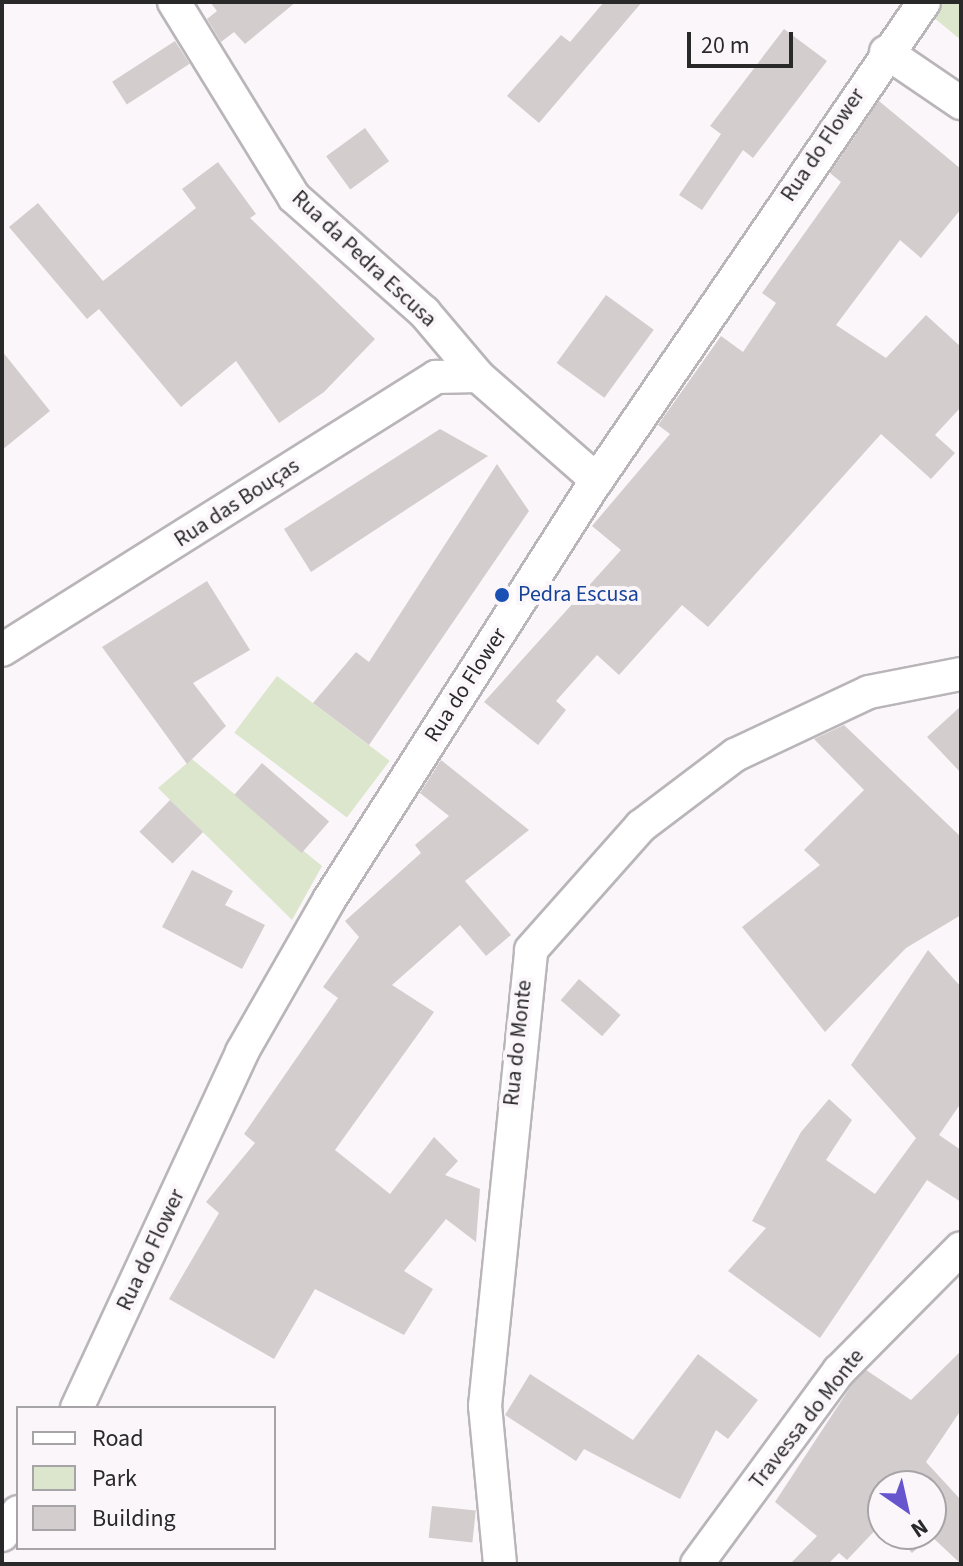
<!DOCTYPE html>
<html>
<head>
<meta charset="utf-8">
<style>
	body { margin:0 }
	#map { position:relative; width:963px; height:1566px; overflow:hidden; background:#fbf6fa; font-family:"Source Sans 3",sans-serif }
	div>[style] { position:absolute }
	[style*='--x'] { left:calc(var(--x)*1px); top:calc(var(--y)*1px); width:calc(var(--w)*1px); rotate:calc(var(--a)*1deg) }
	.green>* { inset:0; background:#dce6cd; transform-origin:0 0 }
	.building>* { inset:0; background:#d3cdcd; transform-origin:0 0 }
	.roads { filter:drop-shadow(2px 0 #b9b5b9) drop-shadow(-2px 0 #b9b5b9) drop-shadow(0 2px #b9b5b9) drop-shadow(0 -2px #b9b5b9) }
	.street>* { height:32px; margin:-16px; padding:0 16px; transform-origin:16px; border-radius:16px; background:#fff }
	.dots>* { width:22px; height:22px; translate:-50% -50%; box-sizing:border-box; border:4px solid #fbf6fa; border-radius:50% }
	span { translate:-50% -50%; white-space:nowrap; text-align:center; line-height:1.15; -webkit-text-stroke:8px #fbf6fa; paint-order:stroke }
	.street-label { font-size:22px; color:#2a292a }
	.transit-label { font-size:22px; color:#164399 }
	.left { translate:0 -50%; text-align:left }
	.frame { position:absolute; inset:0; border:4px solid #2a292a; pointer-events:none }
	.legend { position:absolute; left:16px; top:1406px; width:260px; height:144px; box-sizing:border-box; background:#fbf6fa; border:2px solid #a7a4a7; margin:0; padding:10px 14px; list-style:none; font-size:24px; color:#2a292a }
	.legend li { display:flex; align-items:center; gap:16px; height:40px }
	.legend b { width:40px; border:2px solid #a7a4a7 }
	.north { position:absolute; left:867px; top:1470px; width:80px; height:80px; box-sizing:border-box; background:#fbf6fa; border:2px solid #a7a4a7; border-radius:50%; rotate:146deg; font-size:22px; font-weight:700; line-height:32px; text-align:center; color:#2a292a }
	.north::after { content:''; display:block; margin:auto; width:28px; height:36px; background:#6755ce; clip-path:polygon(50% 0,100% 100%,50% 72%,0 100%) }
	.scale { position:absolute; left:687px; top:32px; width:106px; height:36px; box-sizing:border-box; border:4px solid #2a292a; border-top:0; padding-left:10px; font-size:24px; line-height:28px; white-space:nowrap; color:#2a292a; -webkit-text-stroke:6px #fbf6fa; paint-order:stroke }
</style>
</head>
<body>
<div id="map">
	<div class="green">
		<i style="clip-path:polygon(945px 2px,961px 2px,961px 40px,933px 17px)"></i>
		<i style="left:277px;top:676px;width:141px;height:71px;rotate:37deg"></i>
		<i style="clip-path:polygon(192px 759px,322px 866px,292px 920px,158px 788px)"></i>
	</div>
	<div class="building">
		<i style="clip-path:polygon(210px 2px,296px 2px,245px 44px,234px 32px,221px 42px,207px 19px,217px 11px)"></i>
		<i style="clip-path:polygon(604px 2px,642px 2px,539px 123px,507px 96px,561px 35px,570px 42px)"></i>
		<i style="clip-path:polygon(784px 29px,827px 61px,753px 158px,743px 150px,702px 210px,679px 195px,721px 134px,710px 126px)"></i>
		<i style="left:175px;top:41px;width:27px;height:75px;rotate:57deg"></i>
		<i style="clip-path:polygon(879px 101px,961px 169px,961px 209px,921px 258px,900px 240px,836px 325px,886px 358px,926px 315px,961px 347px,961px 407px,935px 435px,955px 453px,931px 479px,881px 434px,708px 627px,682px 605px,619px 675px,597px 655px,556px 701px,566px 710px,538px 745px,484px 702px,621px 550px,592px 526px,670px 434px,658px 425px,721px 336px,743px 352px,776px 303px,762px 293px,841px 182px,830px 173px)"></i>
		<i style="left:365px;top:128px;width:41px;height:48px;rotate:54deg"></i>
		<i style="clip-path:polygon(218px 162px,256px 214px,250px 218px,375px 339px,324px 392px,279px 423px,236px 361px,181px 407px,99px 309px,87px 319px,9px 227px,38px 203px,103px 281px,196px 208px,182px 189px)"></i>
		<i style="left:606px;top:295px;width:59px;height:84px;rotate:36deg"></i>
		<i style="clip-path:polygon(2px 351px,50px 411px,2px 450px)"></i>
		<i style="clip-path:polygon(440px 429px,488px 456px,311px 572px,284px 529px)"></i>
		<i style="clip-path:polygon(497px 464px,529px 511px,369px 745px,313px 703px,356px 652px,369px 662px)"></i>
		<i style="clip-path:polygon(207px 581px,250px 650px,193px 683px,226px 726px,187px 764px,102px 647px)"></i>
		<i style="clip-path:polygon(961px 706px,961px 773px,927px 737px)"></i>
		<i style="clip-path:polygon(844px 725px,961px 837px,961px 915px,906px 948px,825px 1032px,742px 927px,820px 865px,804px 850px,864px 790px,814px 739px)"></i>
		<i style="clip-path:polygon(441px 760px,529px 830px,465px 881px,511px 935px,486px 956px,460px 925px,392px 985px,434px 1012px,335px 1150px,390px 1194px,434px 1137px,458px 1161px,445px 1175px,480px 1189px,476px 1242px,446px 1219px,404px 1271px,433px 1289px,404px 1335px,315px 1289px,274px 1359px,169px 1299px,219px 1213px,206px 1202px,255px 1143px,244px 1134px,338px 998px,323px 987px,359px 937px,345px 921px,421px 853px,415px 845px,449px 816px,420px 793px)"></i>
		<i style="left:262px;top:763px;width:89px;height:42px;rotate:41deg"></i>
		<i style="left:170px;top:800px;width:46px;height:44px;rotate:44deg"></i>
		<i style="clip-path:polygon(192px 870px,233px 891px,225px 905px,265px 925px,242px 969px,162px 927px)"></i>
		<i style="clip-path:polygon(928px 950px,961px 987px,961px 1103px,939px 1135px,961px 1150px,961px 1202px,927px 1180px,820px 1338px,728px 1271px,766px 1228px,752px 1221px,801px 1132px,829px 1099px,852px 1120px,826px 1160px,875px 1194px,916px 1138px,851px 1065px)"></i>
		<i style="left:579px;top:979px;width:55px;height:28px;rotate:41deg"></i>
		<i style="clip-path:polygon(961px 1351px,961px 1410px,926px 1462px,961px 1500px,961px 1564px,931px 1536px,912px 1553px,894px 1534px,931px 1534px,931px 1486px,883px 1486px,883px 1522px,847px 1560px,839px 1553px,828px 1564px,790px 1564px,817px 1536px,775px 1502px,853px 1383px,866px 1370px,911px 1400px)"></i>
		<i style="clip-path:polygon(698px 1354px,758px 1400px,728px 1439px,716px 1430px,680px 1499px,584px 1449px,576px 1461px,505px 1415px,530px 1374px,633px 1440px)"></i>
		<i style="left:432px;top:1506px;width:44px;height:32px;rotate:6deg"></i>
	</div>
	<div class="roads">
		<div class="street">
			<i style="--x:174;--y:2;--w:229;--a:58.4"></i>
			<i style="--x:294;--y:197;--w:174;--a:41.5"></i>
			<i style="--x:424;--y:312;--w:84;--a:49.8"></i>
			<i style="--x:478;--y:376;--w:158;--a:41.2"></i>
			<i style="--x:886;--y:52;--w:91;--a:34.2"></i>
			<i style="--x:2;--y:650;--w:513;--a:-32.17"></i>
			<i style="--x:436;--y:377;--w:42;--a:-1.4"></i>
			<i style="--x:77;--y:1408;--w:392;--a:-65.1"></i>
			<i style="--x:242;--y:1052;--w:175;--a:-60.2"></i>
			<i style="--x:329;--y:900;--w:498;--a:-57.5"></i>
			<i style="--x:597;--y:480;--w:579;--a:-55.62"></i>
			<i style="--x:2;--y:1535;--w:28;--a:-55"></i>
			<i style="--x:500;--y:1564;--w:159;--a:-95.4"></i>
			<i style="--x:485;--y:1406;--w:458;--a:-84.2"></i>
			<i style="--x:531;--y:950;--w:166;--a:-48.4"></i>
			<i style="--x:641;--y:826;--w:118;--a:-37.1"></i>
			<i style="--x:735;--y:755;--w:148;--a:-25.2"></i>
			<i style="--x:869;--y:692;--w:94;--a:-11.1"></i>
			<i style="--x:697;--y:1564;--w:240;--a:-53.7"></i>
			<i style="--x:839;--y:1371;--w:173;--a:-45.2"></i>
		</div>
	</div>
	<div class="dots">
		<i style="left:502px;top:595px;background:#1a4fb4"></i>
	</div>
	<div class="street-label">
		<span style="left:823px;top:145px;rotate:-56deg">Rua do Flower</span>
		<span style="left:364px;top:259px;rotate:43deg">Rua da Pedra Escusa</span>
		<span style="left:237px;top:503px;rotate:-33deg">Rua das Bouças</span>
		<span style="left:466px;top:685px;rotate:-57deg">Rua do Flower</span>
		<span style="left:518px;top:1043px;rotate:-84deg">Rua do Monte</span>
		<span style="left:151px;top:1250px;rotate:-65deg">Rua do Flower</span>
		<span style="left:807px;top:1419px;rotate:-52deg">Travessa do Monte</span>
	</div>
	<div class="transit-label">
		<span class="left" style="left:518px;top:595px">Pedra Escusa</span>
	</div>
	<div class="frame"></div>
	<ul class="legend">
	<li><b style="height:10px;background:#fff"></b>Road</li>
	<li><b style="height:22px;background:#dce6cd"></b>Park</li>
	<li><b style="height:22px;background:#d3cdcd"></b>Building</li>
	</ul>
	<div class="north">N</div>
	<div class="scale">20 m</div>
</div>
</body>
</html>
